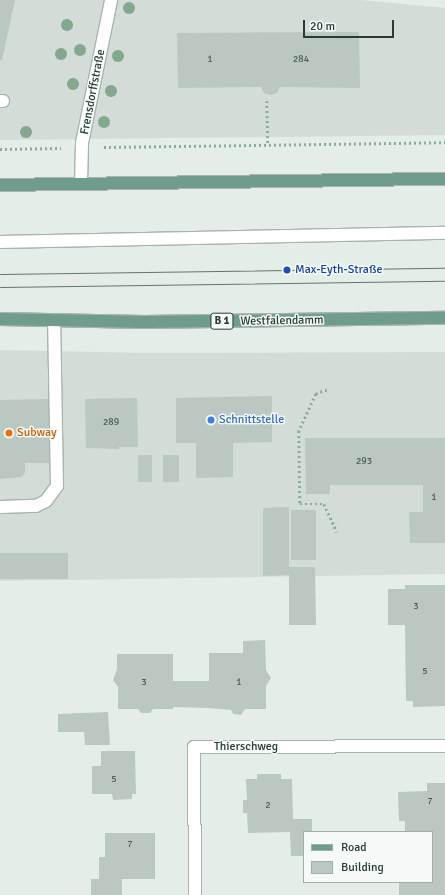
<!DOCTYPE html>
<html>
<head>
<meta charset="utf-8">
<style>
	body { margin:0 }
	#map { position:relative; width:445px; height:895px; overflow:hidden; background:#e5ede8; font-family:Signika,sans-serif }
	div>[style] { position:absolute }
	[style*='--x'] { left:calc(var(--x)*1px); top:calc(var(--y)*1px); width:calc(var(--w)*1px); rotate:calc(var(--a)*1deg) }
	.built>* { inset:0; background:#d3dcd7 }
	.building>* { inset:0; background:#bbc7c1; transform-origin:0 0 }
	.path>* { height:2.5px; margin-top:-1.25px; transform-origin:0; background:repeating-linear-gradient(90deg,#8aac9d 0 2px,transparent 0 5px) }
	.roads { filter:drop-shadow(1px 0 #a8b4ae) drop-shadow(-1px 0 #a8b4ae) drop-shadow(0 1px #a8b4ae) drop-shadow(0 -1px #a8b4ae) }
	.lane>* { height:12px; margin:-6px; padding:0 6px; transform-origin:6px; border-radius:6px; background:#fff }
	.street>* { height:12px; margin:-6px; padding:0 6px; transform-origin:6px; border-radius:6px; background:#fff }
	.primary>* { height:12px; margin:-6px; padding:0 6px; transform-origin:6px; border-radius:6px; background:#6f9c8c }
	.tram>* { height:1px; margin:-0.5px; padding:0 0.5px; transform-origin:0.5px; border-radius:0.5px; background:#61776f }
	.trees>* { width:12px; height:12px; margin:-6px; border-radius:50%; background:#84a78e }
	.dots>* { width:11px; height:11px; translate:-50% -50%; box-sizing:border-box; border:2px solid #f5f9f7; border-radius:50% }
	span { translate:-50% -50%; white-space:nowrap; text-align:center; line-height:1.15; -webkit-text-stroke:3px #f5f9f7; paint-order:stroke }
	.number-label { font-size:10px; color:#4b5f57 }
	.number-label span { -webkit-text-stroke-width:0 }
	.shield-label span { padding:1px 3px; background:#f5f9f7; border:1px solid; border-radius:3px; -webkit-text-stroke-width:0 }
	.shield-label { font-size:11px; color:#263c34; font-weight:700 }
	.street-label { font-size:12px; color:#263c34 }
	.transit-label { font-size:12px; color:#164399 }
	.left { translate:0 -50%; text-align:left }
	.shop-label { font-size:12px; color:#366cbe }
	.food-label { font-size:12px; color:#c56008 }
	.legend { position:absolute; left:303px; top:831px; width:130px; height:52px; box-sizing:border-box; background:#f5f9f7; border:1px solid #a2ada9; margin:0; padding:5px 7px; list-style:none; font-size:12px; color:#263c34 }
	.legend li { display:flex; align-items:center; gap:8px; height:20px }
	.legend b { width:20px; border:1px solid #a2ada9 }
	.scale { position:absolute; left:303px; top:20px; width:91px; height:18px; box-sizing:border-box; border:2px solid #263c34; border-top:0; padding-left:5px; font-size:12px; line-height:14px; white-space:nowrap; color:#263c34; -webkit-text-stroke:3px #f5f9f7; paint-order:stroke }
</style>
</head>
<body>
<div id="map">
	<div class="built">
		<i style="clip-path:polygon(0 0,361px 0,445px 8px,445px 135px,0 140px)"></i>
		<i style="clip-path:polygon(0 350px,147px 353px,445px 352px,445px 574px,0 581px)"></i>
	</div>
	<div class="building">
		<i style="clip-path:polygon(0 0,15px 0,2px 60px,0 60px)"></i>
		<i style="clip-path:polygon(359px 32px,360px 88px,280px 87px,277px 93px,271px 95px,264px 93px,261px 87px,178px 88px,177px 33px)"></i>
		<i style="clip-path:polygon(272px 396px,272px 442px,233px 443px,233px 477px,196px 478px,196px 443px,176px 443px,176px 398px)"></i>
		<i style="clip-path:polygon(137px 398px,138px 447px,119px 447px,119px 449px,86px 448px,85px 399px)"></i>
		<i style="clip-path:polygon(49px 399px,50px 463px,25px 463px,25px 473px,21px 477px,0 479px,0 400px)"></i>
		<i style="clip-path:polygon(305px 438px,445px 438px,445px 543px,410px 543px,409px 512px,423px 512px,423px 485px,330px 485px,330px 494px,306px 494px)"></i>
		<i style="left:138px;top:455px;width:14px;height:27px"></i>
		<i style="left:163px;top:455px;width:16px;height:27px"></i>
		<i style="clip-path:polygon(289px 507px,289px 567px,315px 567px,316px 625px,289px 625px,289px 575px,263px 576px,263px 508px)"></i>
		<i style="left:291px;top:510px;width:25px;height:50px"></i>
		<i style="left:0;top:553px;width:68px;height:26px"></i>
		<i style="clip-path:polygon(405px 585px,445px 585px,445px 706px,413px 707px,413px 701px,406px 701px,405px 625px,388px 625px,388px 589px,405px 589px)"></i>
		<i style="clip-path:polygon(265px 640px,266px 670px,271px 678px,266px 686px,266px 709px,245px 709px,241px 715px,233px 714px,231px 710px,209px 708px,173px 707px,173px 709px,153px 709px,150px 713px,141px 713px,138px 709px,118px 709px,118px 687px,113px 680px,117px 669px,117px 654px,173px 654px,173px 681px,209px 681px,209px 653px,243px 653px,243px 641px)"></i>
		<i style="clip-path:polygon(108px 712px,110px 745px,85px 745px,84px 732px,58px 732px,58px 714px)"></i>
		<i style="clip-path:polygon(101px 751px,135px 751px,136px 794px,132px 794px,132px 799px,113px 800px,112px 794px,92px 794px,92px 766px,101px 766px)"></i>
		<i style="clip-path:polygon(257px 774px,281px 774px,281px 779px,292px 779px,293px 819px,312px 819px,312px 832px,304px 832px,304px 856px,291px 856px,290px 832px,248px 833px,247px 813px,243px 813px,243px 800px,247px 800px,246px 779px,257px 779px)"></i>
		<i style="clip-path:polygon(427px 783px,445px 783px,445px 895px,399px 895px,399px 882px,432px 882px,432px 832px,405px 832px,405px 821px,399px 821px,398px 792px,427px 791px)"></i>
		<i style="clip-path:polygon(105px 833px,155px 833px,155px 879px,122px 879px,122px 895px,91px 895px,91px 879px,99px 879px,99px 857px,105px 857px)"></i>
	</div>
	<div class="path">
		<i style="--x:267;--y:101;--w:43;--a:88.7"></i>
		<i style="--x:104;--y:147;--w:341;--a:-0.8"></i>
		<i style="--x:0;--y:149;--w:61;--a:-0.9"></i>
		<i style="--x:327;--y:390;--w:12;--a:160"></i>
		<i style="--x:316;--y:394;--w:41;--a:114.7"></i>
		<i style="--x:299;--y:431;--w:73;--a:89.2"></i>
		<i style="--x:300;--y:504;--w:24;--a:0"></i>
		<i style="--x:324;--y:504;--w:31;--a:65"></i>
	</div>
	<div class="roads">
		<div class="lane">
			<i style="--x:0;--y:101;--w:3;--a:0"></i>
			<i style="--x:0;--y:242;--w:445;--a:-1.2"></i>
			<i style="--x:0;--y:507;--w:36;--a:-2"></i>
			<i style="--x:36;--y:506;--w:11;--a:-27"></i>
			<i style="--x:46;--y:501;--w:19;--a:-54"></i>
			<i style="--x:57;--y:486;--w:166;--a:-91"></i>
		</div>
		<div class="street">
			<i style="--x:81;--y:184;--w:41;--a:-88.6"></i>
			<i style="--x:82;--y:143;--w:146;--a:-78.5"></i>
			<i style="--x:195;--y:895;--w:148;--a:-90.4"></i>
			<i style="--x:194;--y:747;--w:251;--a:-0.2"></i>
		</div>
		<div class="primary">
			<i style="--x:0;--y:185;--w:445;--a:-0.8"></i>
			<i style="--x:0;--y:319;--w:144;--a:1.2"></i>
			<i style="--x:144;--y:322;--w:301;--a:-0.8"></i>
		</div>
	</div>
	<div class="tram">
		<i style="--x:0;--y:274;--w:445;--a:-0.8"></i>
		<i style="--x:0;--y:287;--w:445;--a:-0.8"></i>
	</div>
	<div class="trees">
		<i style="left:129px;top:8px"></i>
		<i style="left:67px;top:25px"></i>
		<i style="left:80px;top:50px"></i>
		<i style="left:61px;top:54px"></i>
		<i style="left:118px;top:56px"></i>
		<i style="left:73px;top:84px"></i>
		<i style="left:111px;top:91px"></i>
		<i style="left:104px;top:122px"></i>
		<i style="left:26px;top:132px"></i>
	</div>
	<div class="dots">
		<i style="left:287px;top:270px;background:#1a4fb4"></i>
		<i style="left:211px;top:420px;background:#3f7fe0"></i>
		<i style="left:9px;top:433px;background:#e8710a"></i>
	</div>
	<div class="number-label">
		<span style="left:210px;top:60px">1</span>
		<span style="left:301px;top:60px">284</span>
		<span style="left:111px;top:423px">289</span>
		<span style="left:364px;top:462px">293</span>
		<span style="left:434px;top:498px">1</span>
		<span style="left:416px;top:607px">3</span>
		<span style="left:425px;top:672px">5</span>
		<span style="left:144px;top:683px">3</span>
		<span style="left:239px;top:683px">1</span>
		<span style="left:114px;top:780px">5</span>
		<span style="left:430px;top:802px">7</span>
		<span style="left:268px;top:806px">2</span>
		<span style="left:130px;top:845px">7</span>
	</div>
	<div class="shield-label">
		<span style="left:222px;top:321px">B 1</span>
	</div>
	<div class="street-label">
		<span style="left:93px;top:92px;rotate:-79deg">Frensdorffstraße</span>
		<span style="left:282px;top:321px;rotate:-1deg">Westfalendamm</span>
		<span style="left:246px;top:747px">Thierschweg</span>
	</div>
	<div class="transit-label">
		<span class="left" style="left:295px;top:270px">Max-Eyth-Straße</span>
	</div>
	<div class="shop-label">
		<span class="left" style="left:219px;top:420px">Schnittstelle</span>
	</div>
	<div class="food-label">
		<span class="left" style="left:17px;top:433px">Subway</span>
	</div>
	<ul class="legend">
	<li><b style="height:5px;background:#6f9c8c"></b>Road</li>
	<li><b style="height:11px;background:#bbc7c1"></b>Building</li>
	</ul>
	<div class="scale">20 m</div>
</div>
</body>
</html>
